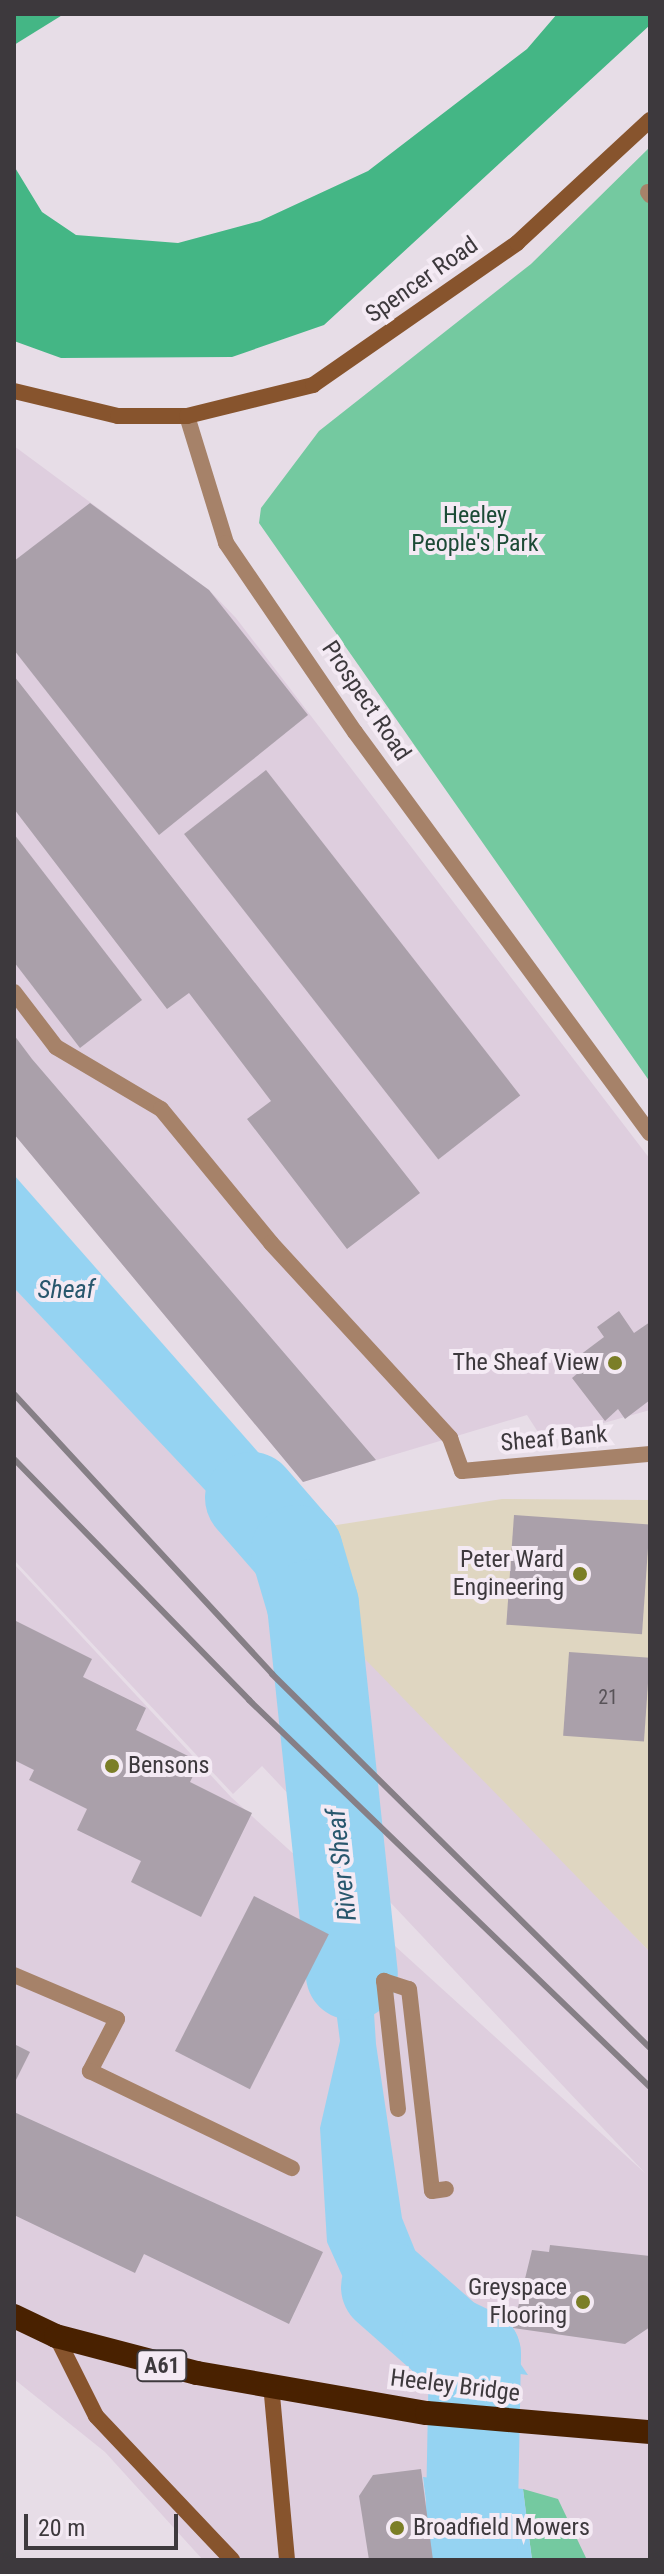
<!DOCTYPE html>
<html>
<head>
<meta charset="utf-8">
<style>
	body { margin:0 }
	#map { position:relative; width:664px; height:2574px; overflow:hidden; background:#e7dde7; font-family:"Roboto Condensed",sans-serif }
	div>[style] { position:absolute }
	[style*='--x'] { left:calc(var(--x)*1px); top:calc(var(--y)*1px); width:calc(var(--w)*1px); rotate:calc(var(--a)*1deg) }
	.built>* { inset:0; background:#decede }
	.industrial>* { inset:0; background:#dfd6c1 }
	.green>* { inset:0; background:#74c9a0 }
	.forest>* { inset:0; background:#44b685 }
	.water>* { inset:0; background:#95d3f2 }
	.river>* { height:92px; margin:-46px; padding:0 46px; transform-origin:46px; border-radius:46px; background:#95d3f2 }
	.building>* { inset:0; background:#aaa0aa; transform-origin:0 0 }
	.lane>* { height:16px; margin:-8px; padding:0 8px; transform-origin:8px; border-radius:8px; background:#a68269 }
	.street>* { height:16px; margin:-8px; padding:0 8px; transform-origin:8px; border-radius:8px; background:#a68269 }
	.secondary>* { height:16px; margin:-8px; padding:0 8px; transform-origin:8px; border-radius:8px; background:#87542d }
	.highway>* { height:24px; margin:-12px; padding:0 12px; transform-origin:12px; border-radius:12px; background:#492100 }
	.rail>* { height:6px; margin:-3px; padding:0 3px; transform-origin:3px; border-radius:3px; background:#867f86 }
	.dots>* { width:22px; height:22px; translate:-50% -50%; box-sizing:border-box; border:4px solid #f4eaf4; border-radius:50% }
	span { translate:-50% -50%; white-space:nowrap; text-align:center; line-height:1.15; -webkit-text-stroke:8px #f4eaf4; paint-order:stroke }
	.number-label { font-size:20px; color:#585358 }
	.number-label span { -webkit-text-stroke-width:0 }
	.shield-label span { padding:2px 6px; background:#f4eaf4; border:2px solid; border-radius:6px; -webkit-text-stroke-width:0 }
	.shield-label { font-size:22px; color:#3d393d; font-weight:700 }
	.street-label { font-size:24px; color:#3d393d }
	.park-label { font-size:24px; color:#1c4b36 }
	.poi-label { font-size:24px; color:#3d393d }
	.right { translate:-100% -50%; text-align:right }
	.left { translate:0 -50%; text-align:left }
	.water-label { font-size:26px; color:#28576d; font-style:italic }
	.frame { position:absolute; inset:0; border:16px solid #3d393d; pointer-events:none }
	.scale { position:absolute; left:24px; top:2514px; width:154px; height:36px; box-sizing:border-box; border:4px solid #3d393d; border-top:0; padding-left:10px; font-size:24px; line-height:28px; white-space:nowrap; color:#3d393d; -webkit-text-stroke:6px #f4eaf4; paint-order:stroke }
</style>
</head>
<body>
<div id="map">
	<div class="built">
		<i style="clip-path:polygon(14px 446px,209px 590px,236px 618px,650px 1159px,650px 1410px,543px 1440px,527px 1415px,303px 1482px,14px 1134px)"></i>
		<i style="clip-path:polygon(14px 1288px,650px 1952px,650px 2560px,532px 2560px,522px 2489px,423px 2478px,433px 2560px,203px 2560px,105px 2452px,14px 2379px,14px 1564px,231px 1797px,646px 2174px,262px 1766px,233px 1794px,14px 1560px)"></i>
	</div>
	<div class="industrial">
		<i style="clip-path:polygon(502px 1499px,650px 1500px,650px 1952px,365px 1659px,324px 1527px)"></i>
	</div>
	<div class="green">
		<i style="clip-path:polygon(650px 147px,650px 1082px,259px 523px,261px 508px,319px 431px,531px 264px)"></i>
		<i style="clip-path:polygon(523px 2489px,558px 2499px,587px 2560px,532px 2560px)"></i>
	</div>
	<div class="forest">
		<i style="clip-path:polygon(14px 14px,64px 14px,14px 45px)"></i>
		<i style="clip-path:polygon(557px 14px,650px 14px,650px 25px,324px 325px,232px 357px,61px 358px,14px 341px,14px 166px,42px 212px,76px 235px,178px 243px,260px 221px,368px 171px,527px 49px)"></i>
	</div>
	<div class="water">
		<i style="clip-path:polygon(14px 1175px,324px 1527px,365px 1659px,14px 1288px)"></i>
		<i style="clip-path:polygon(311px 1816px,365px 1873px,376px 2044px,402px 2218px,419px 2260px,458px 2319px,505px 2341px,528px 2375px,440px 2364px,350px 2293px,327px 2242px,320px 2128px,340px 2041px)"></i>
		<i style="clip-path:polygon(423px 2477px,523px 2489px,532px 2560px,433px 2560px)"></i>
	</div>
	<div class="river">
		<i style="--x:251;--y:1498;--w:70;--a:49"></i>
		<i style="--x:297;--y:1551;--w:56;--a:73.5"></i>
		<i style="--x:313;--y:1605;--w:371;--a:84"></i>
		<i style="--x:387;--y:2287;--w:81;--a:41.5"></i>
		<i style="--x:448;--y:2341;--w:30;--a:26"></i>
		<i style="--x:475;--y:2354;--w:206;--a:91.1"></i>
	</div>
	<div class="building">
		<i style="clip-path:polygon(90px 503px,209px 590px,308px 715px,159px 835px,14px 650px,14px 561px)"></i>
		<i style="clip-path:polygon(14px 676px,420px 1193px,347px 1249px,247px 1119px,271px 1101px,189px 993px,167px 1009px,14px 809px)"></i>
		<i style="left:266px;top:770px;width:413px;height:104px;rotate:52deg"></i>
		<i style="clip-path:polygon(14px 834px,142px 1000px,80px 1048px,14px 962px)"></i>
		<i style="clip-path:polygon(14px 1035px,32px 1059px,376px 1460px,303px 1482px,14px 1134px)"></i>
		<i style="clip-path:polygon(619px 1311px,634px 1333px,650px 1322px,650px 1400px,625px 1419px,618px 1409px,605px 1421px,572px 1378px,584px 1368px,576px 1358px,604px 1337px,597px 1327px)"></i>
		<i style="left:514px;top:1515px;width:136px;height:110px;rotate:4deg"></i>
		<i style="clip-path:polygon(14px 1620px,92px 1659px,83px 1677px,146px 1708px,136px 1730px,200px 1762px,190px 1782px,252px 1813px,201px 1917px,131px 1882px,141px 1861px,77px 1830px,87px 1809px,29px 1780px,34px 1770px,14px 1760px)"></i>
		<i style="left:569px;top:1652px;width:81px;height:84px;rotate:4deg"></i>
		<i style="left:254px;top:1896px;width:84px;height:174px;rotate:27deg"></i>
		<i style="clip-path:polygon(14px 2044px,30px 2052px,14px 2084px)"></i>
		<i style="clip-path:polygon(14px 2112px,323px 2252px,289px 2324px,144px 2254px,135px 2273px,14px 2215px)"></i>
		<i style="clip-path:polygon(550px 2245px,650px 2256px,650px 2327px,625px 2344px,513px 2328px,532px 2250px,549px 2252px)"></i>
		<i style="clip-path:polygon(421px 2469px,433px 2560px,369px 2560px,359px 2496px,373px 2475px)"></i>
	</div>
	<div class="lane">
		<i style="--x:14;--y:992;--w:69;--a:52.6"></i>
		<i style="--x:56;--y:1047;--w:122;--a:30.6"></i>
		<i style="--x:161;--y:1109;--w:173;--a:50.6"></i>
		<i style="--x:271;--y:1243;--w:265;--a:47.4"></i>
		<i style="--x:450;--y:1438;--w:35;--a:70"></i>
		<i style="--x:14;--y:1975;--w:112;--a:23.1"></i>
		<i style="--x:117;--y:2019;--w:59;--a:117.4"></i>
		<i style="--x:90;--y:2071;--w:224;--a:25.7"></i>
		<i style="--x:398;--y:2109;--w:129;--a:-96.2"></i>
		<i style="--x:384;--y:1981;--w:26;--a:18"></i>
		<i style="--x:409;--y:1989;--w:203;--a:83.5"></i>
		<i style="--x:432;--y:2191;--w:14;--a:-8"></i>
	</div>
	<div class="street">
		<i style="--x:648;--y:192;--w:4;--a:56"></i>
		<i style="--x:187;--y:416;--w:133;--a:72.9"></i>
		<i style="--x:226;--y:543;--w:229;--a:55.7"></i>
		<i style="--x:355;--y:732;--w:498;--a:53.7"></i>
		<i style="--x:462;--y:1471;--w:189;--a:-5.2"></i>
	</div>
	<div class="secondary">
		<i style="--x:14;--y:391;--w:107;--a:13.5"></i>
		<i style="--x:118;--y:416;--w:69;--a:0"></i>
		<i style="--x:187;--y:416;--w:130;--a:-13.8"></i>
		<i style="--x:313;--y:385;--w:249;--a:-34.8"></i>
		<i style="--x:517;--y:243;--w:181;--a:-42.8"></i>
		<i style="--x:56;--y:2336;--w:89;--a:63.4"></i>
		<i style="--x:96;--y:2416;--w:198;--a:46.6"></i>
		<i style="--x:271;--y:2384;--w:177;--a:84.8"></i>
	</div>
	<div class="highway">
		<i style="--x:14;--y:2316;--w:47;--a:25.5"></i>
		<i style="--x:56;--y:2336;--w:146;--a:14.7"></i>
		<i style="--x:197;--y:2373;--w:233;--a:9.9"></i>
		<i style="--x:427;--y:2413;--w:224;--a:4.9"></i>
	</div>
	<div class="rail">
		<i style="--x:14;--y:1394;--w:381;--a:47.3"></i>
		<i style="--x:272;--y:1674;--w:532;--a:44.7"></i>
		<i style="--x:14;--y:1459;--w:337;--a:45.7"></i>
		<i style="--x:249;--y:1700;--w:557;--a:43.98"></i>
	</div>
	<div class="dots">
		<i style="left:615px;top:1363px;background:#7b7e27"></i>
		<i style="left:580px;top:1574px;background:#7b7e27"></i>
		<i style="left:112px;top:1766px;background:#7b7e27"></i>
		<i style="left:583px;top:2302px;background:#7b7e27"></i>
		<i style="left:397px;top:2528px;background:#7b7e27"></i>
	</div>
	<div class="number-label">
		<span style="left:608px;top:1697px">21</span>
	</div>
	<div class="shield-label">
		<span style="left:162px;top:2366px">A61</span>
	</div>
	<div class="street-label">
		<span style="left:422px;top:280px;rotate:-35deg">Spencer Road</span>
		<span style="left:366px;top:701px;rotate:56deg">Prospect Road</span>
		<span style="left:554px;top:1439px;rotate:-5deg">Sheaf Bank</span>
		<span style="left:455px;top:2386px;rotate:7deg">Heeley Bridge</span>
	</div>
	<div class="park-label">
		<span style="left:475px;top:530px">Heeley<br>People's Park</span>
	</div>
	<div class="poi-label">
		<span class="right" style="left:599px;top:1363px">The Sheaf View</span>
		<span class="right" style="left:564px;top:1574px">Peter Ward<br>Engineering</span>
		<span class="left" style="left:128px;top:1766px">Bensons</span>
		<span class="right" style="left:567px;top:2302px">Greyspace<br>Flooring</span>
		<span class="left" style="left:413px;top:2528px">Broadfield Mowers</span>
	</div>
	<div class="water-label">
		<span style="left:66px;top:1290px">Sheaf</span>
		<span style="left:342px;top:1865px;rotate:-96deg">River Sheaf</span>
	</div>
	<div class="frame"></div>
	<div class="scale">20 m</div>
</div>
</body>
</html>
